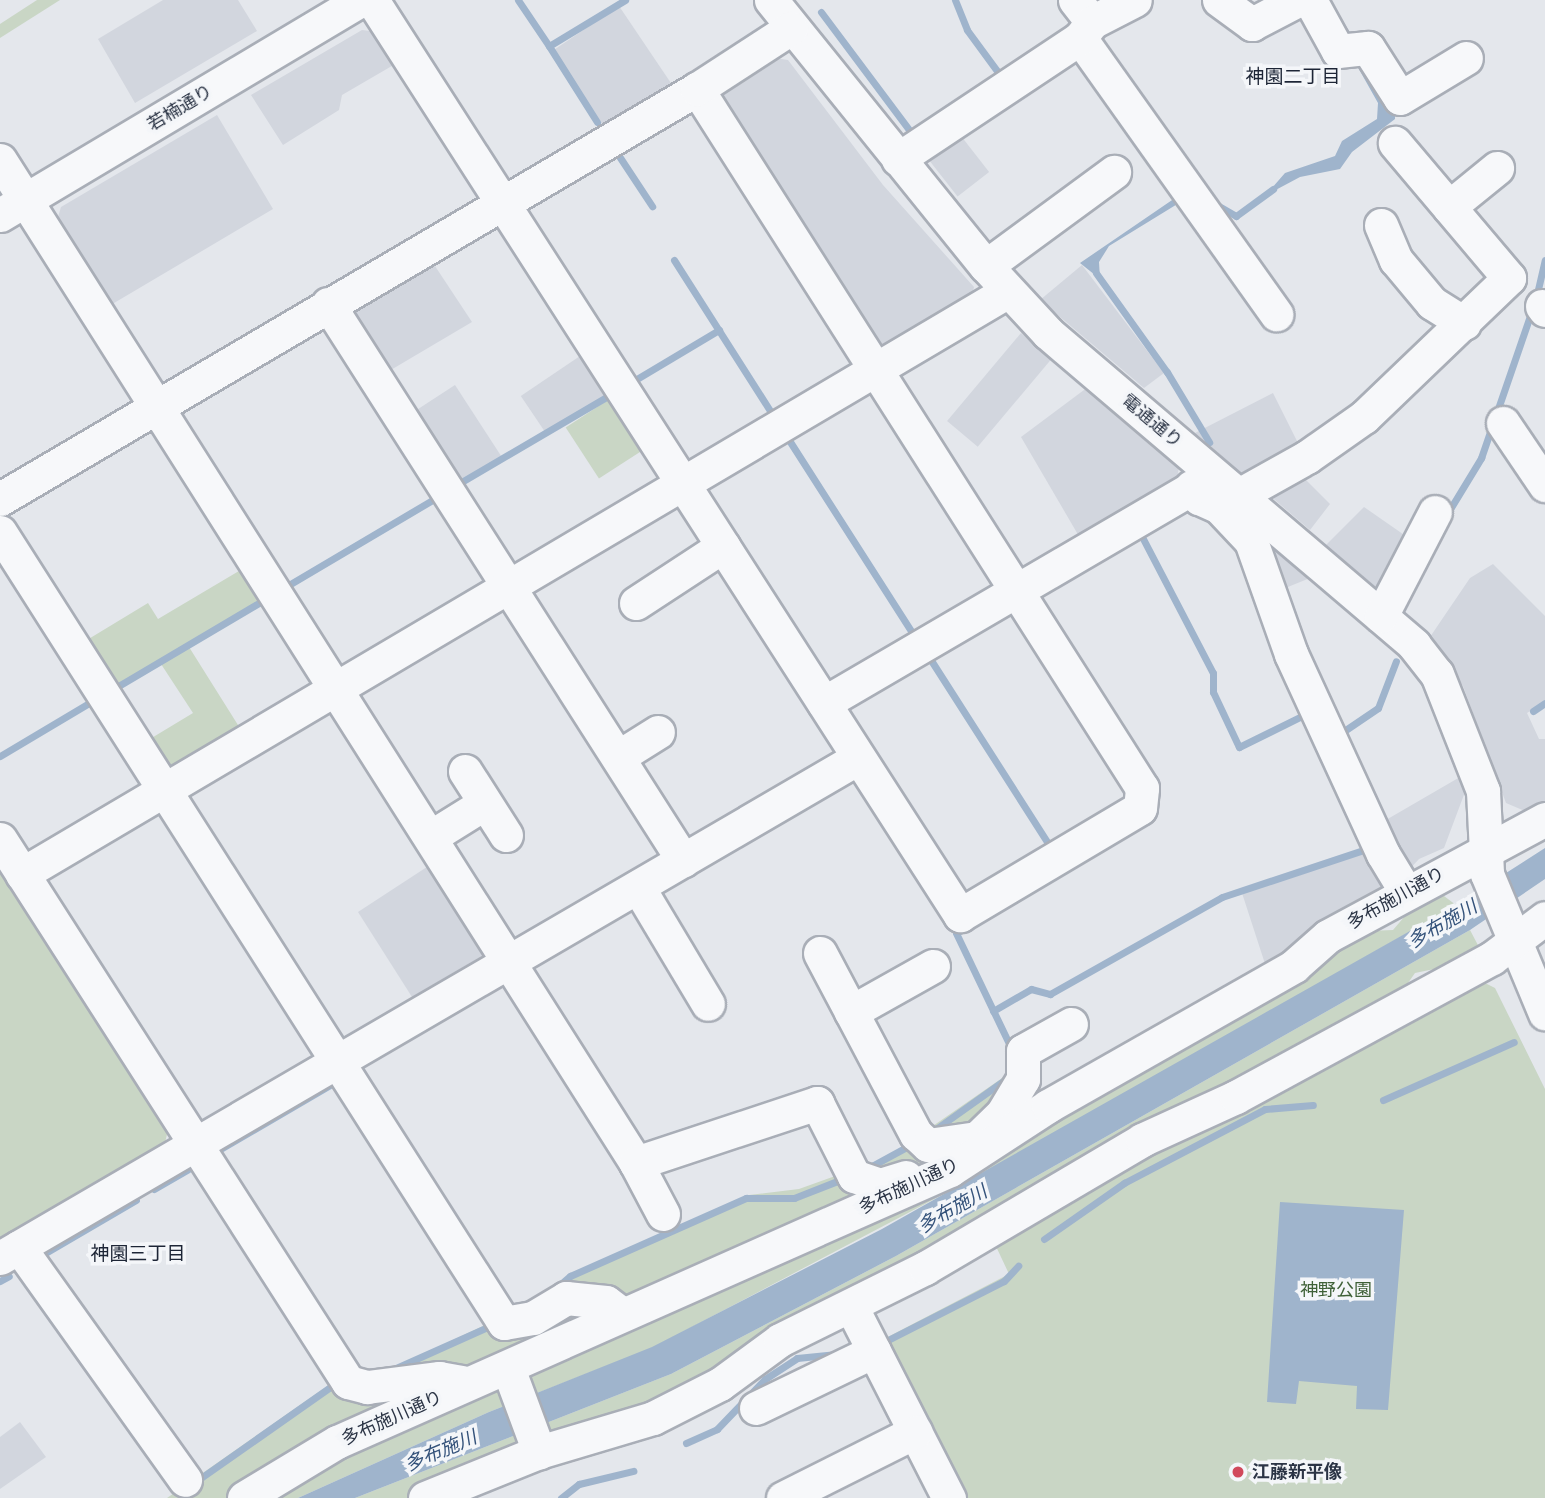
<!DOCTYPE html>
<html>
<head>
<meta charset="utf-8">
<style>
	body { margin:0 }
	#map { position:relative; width:1545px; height:1498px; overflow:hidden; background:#e4e7ec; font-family:"Varela Round","Noto Sans JP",sans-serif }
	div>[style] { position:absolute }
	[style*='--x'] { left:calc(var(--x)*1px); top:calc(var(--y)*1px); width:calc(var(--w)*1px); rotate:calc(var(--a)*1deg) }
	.built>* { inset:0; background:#d2d6de; transform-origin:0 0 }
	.green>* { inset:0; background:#c9d6c5; transform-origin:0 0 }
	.water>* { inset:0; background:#9fb4cc }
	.stream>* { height:7px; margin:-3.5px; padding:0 3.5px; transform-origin:3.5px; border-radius:3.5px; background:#9fb4cc }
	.roads { filter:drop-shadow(2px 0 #a9aeb7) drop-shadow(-2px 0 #a9aeb7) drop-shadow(0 2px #a9aeb7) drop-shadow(0 -2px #a9aeb7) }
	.minor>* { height:33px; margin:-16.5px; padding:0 16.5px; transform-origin:16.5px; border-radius:16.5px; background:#f7f8fa }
	.dots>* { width:19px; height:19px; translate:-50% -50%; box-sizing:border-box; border:4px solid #f4f6f9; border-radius:50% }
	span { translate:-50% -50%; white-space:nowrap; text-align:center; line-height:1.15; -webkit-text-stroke:7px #f4f6f9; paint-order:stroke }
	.street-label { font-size:18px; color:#2b3445 }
	.park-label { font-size:18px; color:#3f6138 }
	.poi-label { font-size:18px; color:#2b3445; font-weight:700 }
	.left { translate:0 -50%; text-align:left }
	.neighbourhood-label { font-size:19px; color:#1d2536 }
	.water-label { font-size:19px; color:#34527a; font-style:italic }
</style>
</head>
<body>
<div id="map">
	<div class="built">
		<i style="clip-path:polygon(163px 0,238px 0,257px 31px,135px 103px,98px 39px)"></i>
		<i style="left:619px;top:6px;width:94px;height:80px;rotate:56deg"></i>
		<i style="clip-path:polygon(362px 30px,377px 32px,397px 63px,342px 95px,339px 110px,283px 145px,251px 95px)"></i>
		<i style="clip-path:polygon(774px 58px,788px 60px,883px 185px,974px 287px,971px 300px,878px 355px,717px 104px,719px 90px)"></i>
		<i style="clip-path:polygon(217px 115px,273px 209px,109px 306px,56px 224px,61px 207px)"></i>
		<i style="left:954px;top:127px;width:57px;height:40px;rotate:52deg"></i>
		<i style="clip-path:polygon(431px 260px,472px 322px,384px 374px,348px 320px,352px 307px)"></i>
		<i style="clip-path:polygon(1082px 265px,1164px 373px,1144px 388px,1040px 300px)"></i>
		<i style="left:1021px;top:333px;width:40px;height:115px;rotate:40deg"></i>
		<i style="left:583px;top:354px;width:47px;height:75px;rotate:56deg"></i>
		<i style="left:455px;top:385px;width:85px;height:54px;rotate:57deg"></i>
		<i style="clip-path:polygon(1088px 387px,1179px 467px,1177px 479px,1080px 538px,1021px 437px)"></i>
		<i style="clip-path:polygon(1273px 393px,1302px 451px,1248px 479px,1195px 433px)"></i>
		<i style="clip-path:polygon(1295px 469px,1330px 504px,1310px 530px,1262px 489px)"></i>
		<i style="clip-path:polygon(1364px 507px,1410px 539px,1385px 595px,1326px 545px)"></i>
		<i style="clip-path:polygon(1253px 531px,1310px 578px,1278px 591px)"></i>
		<i style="clip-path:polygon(1493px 564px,1545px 616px,1545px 701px,1527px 713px,1539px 739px,1545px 739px,1545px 808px,1534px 815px,1506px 803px,1463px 686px,1430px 637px,1470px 578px)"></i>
		<i style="clip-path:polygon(1460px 777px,1465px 792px,1444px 848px,1419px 859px,1390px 890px,1268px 973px,1241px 890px,1372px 845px,1367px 831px)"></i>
		<i style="clip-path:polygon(433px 863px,485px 945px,482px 956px,412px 997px,358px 912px)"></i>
		<i style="clip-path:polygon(20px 1422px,46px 1457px,0 1489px,0 1437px)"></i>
	</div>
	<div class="green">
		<i style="clip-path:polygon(37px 0,60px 0,0 38px,0 24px)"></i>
		<i style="left:611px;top:398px;width:61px;height:54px;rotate:57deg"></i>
		<i style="clip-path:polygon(244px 568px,266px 602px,189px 647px,243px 733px,175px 773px,161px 768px,145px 742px,193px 713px,161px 664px,113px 692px,82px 643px,148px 603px,158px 619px)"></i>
		<i style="clip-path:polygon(0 865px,168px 1130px,165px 1143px,0 1241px)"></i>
		<i style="clip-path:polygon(1440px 893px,1456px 905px,1033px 1147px,652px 1348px,489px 1412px,298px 1498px,261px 1498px,340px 1450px,956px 1177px,1369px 931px,1393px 930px,1411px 909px)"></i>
		<i style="clip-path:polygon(1470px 930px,1480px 949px,1444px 967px,1415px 973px,1401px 993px,659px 1404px,407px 1498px,355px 1498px,671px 1374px,896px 1256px)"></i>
		<i style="clip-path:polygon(1487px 984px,1495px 988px,1545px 1089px,1545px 1498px,959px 1498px,880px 1341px,1009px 1274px,993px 1240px,1136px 1153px,1472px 985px)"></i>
		<i style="clip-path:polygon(1008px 1074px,1034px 1107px,916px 1178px,275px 1463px,227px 1498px,167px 1498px,336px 1380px,402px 1364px,532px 1303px,569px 1275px,749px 1195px,799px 1189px,888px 1157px)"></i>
	</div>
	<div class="water">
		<i style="clip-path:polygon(1320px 0,1330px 0,1395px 106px,1395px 119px,1352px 152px,1340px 169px,1300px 177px,1266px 195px,1285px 173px,1335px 156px,1342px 141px,1377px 119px,1378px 103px)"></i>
		<i style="clip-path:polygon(1178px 196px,1179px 203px,1109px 246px,1099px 262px,1100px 279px,1080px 263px)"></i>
		<i style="clip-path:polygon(1545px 848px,1545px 879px,1470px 930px,896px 1256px,671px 1374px,355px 1498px,298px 1498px,489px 1412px,652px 1347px,882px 1229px,1456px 905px)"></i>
		<i style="clip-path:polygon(1280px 1202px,1404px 1210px,1388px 1410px,1356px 1409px,1357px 1386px,1299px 1381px,1296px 1404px,1267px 1402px)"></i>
	</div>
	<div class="stream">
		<i style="--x:518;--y:0;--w:55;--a:56"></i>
		<i style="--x:955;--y:0;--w:32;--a:68"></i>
		<i style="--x:967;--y:30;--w:56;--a:53.7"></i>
		<i style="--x:1000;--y:75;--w:6;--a:-31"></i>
		<i style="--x:821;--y:12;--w:154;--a:53.2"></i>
		<i style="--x:597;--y:122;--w:90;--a:-122.3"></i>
		<i style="--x:549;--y:46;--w:89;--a:-31.2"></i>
		<i style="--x:617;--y:153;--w:64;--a:56.6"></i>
		<i style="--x:1217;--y:205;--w:22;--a:30"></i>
		<i style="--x:1236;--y:216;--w:46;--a:-36.1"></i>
		<i style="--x:674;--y:260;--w:183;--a:57.5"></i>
		<i style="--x:1096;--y:273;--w:122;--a:54.4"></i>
		<i style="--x:1167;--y:372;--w:82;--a:59"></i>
		<i style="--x:1536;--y:298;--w:39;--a:-77"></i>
		<i style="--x:635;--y:380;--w:98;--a:-30.8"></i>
		<i style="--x:787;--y:437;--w:234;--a:57.4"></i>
		<i style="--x:458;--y:484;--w:172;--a:-30.4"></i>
		<i style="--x:1447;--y:514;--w:66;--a:-58.7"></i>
		<i style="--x:1481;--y:458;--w:157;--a:-71"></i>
		<i style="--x:1139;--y:531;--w:160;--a:62.5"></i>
		<i style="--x:1213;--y:673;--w:19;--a:90"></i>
		<i style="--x:1213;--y:692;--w:61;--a:64.7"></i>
		<i style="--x:1239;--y:747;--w:72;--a:-26.2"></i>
		<i style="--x:292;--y:583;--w:167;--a:-30.6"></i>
		<i style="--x:927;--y:654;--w:230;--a:57.4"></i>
		<i style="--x:115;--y:688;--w:171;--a:-30.6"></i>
		<i style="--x:1533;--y:711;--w:14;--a:-34"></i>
		<i style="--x:1342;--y:739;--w:8;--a:-76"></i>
		<i style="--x:1344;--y:731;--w:41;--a:-34.1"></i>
		<i style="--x:1378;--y:708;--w:50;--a:-69"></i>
		<i style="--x:0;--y:756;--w:109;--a:-30.8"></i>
		<i style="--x:965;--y:928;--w:10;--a:151"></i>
		<i style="--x:956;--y:933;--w:127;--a:64.4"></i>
		<i style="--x:993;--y:1011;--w:44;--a:-30.1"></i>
		<i style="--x:1031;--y:989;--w:20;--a:15"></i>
		<i style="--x:1050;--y:994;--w:197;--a:-29.4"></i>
		<i style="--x:1222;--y:897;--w:155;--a:-18.4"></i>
		<i style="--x:1383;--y:1100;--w:143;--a:-23.9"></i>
		<i style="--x:933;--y:1131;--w:95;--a:-35.5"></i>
		<i style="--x:222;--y:1148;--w:131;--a:-30.3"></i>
		<i style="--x:868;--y:1168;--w:50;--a:-28.6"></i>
		<i style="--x:154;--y:1189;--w:39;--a:-30"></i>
		<i style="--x:1044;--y:1239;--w:98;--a:-35"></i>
		<i style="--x:1124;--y:1183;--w:159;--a:-27.7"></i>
		<i style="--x:1265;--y:1109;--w:48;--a:-4.8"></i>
		<i style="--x:47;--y:1252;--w:103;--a:-30.3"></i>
		<i style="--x:0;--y:1281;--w:10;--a:-29"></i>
		<i style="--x:555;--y:1289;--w:20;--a:-41"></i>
		<i style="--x:570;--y:1276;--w:193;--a:-23.9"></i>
		<i style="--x:746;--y:1198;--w:48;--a:0"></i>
		<i style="--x:794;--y:1198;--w:49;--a:-21.4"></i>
		<i style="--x:886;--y:1341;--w:132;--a:-27"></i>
		<i style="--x:1004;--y:1281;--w:21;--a:-47"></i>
		<i style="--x:396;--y:1368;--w:105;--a:-24.1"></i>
		<i style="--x:686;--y:1443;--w:34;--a:-24"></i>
		<i style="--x:717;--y:1429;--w:69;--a:-46.2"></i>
		<i style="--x:765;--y:1379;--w:38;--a:-33"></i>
		<i style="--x:797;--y:1358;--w:40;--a:-5.7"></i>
		<i style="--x:195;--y:1482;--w:169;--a:-35.1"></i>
		<i style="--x:561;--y:1498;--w:23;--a:-38"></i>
		<i style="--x:579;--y:1484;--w:56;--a:-13.5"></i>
	</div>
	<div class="roads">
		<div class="minor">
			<i style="--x:372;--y:0;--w:1088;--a:57.27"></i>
			<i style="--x:960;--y:915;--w:209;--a:-30.7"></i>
			<i style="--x:1140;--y:808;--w:20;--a:-84"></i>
			<i style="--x:1142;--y:788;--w:829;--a:-122.48"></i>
			<i style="--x:771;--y:0;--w:342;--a:51.1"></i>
			<i style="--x:986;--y:266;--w:91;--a:47.2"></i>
			<i style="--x:1048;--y:333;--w:481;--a:40.4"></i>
			<i style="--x:1414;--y:645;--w:37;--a:52"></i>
			<i style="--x:1437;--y:674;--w:126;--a:68.5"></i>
			<i style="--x:1483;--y:791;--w:83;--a:87.2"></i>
			<i style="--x:1487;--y:874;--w:151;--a:67.4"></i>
			<i style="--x:1075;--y:0;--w:28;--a:52"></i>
			<i style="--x:1219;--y:0;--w:41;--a:36"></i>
			<i style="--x:1252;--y:24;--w:52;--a:-27.6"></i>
			<i style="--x:1310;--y:0;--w:58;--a:61.2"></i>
			<i style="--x:1338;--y:51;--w:30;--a:-6"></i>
			<i style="--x:1368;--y:48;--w:59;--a:57.4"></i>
			<i style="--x:1400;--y:98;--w:77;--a:-31.2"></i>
			<i style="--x:1080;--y:38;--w:339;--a:54.6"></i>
			<i style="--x:898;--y:159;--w:219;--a:-33.6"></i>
			<i style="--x:1080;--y:38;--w:20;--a:-53"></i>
			<i style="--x:1092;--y:22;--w:48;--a:-27.1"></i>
			<i style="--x:0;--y:160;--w:1188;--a:57.62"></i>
			<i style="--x:1449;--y:207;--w:62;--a:-39.1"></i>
			<i style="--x:0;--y:215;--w:420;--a:-30.8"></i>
			<i style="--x:1381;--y:225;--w:38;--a:67"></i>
			<i style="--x:1396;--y:260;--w:56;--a:50.1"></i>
			<i style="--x:1432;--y:303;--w:38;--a:32"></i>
			<i style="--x:986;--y:266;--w:159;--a:-36.3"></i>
			<i style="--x:328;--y:304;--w:660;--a:57.44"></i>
			<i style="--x:1542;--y:306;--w:5;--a:53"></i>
			<i style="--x:1503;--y:423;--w:75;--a:55.9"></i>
			<i style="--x:1191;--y:487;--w:14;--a:54"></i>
			<i style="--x:1199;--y:498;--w:22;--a:24"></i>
			<i style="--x:1219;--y:507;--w:47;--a:46.7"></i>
			<i style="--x:1251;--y:541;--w:120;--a:70.5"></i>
			<i style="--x:1291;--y:654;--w:220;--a:65.3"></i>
			<i style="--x:1383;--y:854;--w:44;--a:58.8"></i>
			<i style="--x:1239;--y:495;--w:78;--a:-29.2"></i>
			<i style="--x:1307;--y:457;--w:70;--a:-35.1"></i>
			<i style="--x:1364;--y:417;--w:201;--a:-43.8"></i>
			<i style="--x:1509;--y:278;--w:177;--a:-130.2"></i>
			<i style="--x:0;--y:499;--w:809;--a:-30.47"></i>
			<i style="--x:697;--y:89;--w:112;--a:-33"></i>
			<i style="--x:0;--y:532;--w:938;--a:57.5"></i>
			<i style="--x:504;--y:1323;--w:29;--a:-10"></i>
			<i style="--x:533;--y:1318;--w:39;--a:-31"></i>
			<i style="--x:566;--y:1298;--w:40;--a:5.7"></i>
			<i style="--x:606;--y:1302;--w:20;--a:37"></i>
			<i style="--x:636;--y:603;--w:104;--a:-33.2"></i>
			<i style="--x:1381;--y:616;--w:117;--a:-62.6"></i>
			<i style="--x:824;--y:703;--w:447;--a:-30.3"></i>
			<i style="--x:618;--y:757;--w:47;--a:-32"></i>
			<i style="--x:465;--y:771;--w:76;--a:57.4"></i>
			<i style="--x:432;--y:836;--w:62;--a:-31.9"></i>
			<i style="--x:0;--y:839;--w:645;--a:57.34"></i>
			<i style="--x:348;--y:1382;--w:20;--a:15"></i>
			<i style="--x:367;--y:1387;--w:73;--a:-7.1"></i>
			<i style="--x:439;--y:1378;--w:23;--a:10"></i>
			<i style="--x:22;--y:874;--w:1145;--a:-30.59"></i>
			<i style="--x:638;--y:887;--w:136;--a:59.1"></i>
			<i style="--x:820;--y:953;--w:205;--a:62.1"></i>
			<i style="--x:916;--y:1134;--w:16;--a:43"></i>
			<i style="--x:928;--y:1145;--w:49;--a:-8.1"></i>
			<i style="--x:977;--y:1138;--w:10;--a:61"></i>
			<i style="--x:851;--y:1012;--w:94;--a:-29.3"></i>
			<i style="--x:977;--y:1138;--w:35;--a:-44"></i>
			<i style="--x:1002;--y:1114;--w:41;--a:-59"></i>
			<i style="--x:1023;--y:1079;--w:28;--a:-90"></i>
			<i style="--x:1023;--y:1051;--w:55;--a:-29.4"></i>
			<i style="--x:663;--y:1214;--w:58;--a:-117.9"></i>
			<i style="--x:636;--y:1163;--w:191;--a:-18.3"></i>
			<i style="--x:817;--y:1103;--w:82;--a:63.1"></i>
			<i style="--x:854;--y:1176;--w:28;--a:19"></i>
			<i style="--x:880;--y:1185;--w:27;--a:-17"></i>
			<i style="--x:19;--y:1247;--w:286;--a:54.5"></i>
			<i style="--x:0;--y:1258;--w:993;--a:-30.23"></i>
			<i style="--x:851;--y:1306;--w:216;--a:63"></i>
			<i style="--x:508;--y:1368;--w:90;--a:69.7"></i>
			<i style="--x:756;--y:1408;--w:131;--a:-25.8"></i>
			<i style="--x:244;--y:1498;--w:109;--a:-31.1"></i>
			<i style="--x:337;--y:1442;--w:671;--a:-23.93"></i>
			<i style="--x:950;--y:1170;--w:117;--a:-33.1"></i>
			<i style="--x:1048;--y:1106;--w:283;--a:-29.6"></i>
			<i style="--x:1294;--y:966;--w:45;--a:-41.4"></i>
			<i style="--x:1328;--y:936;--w:247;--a:-28.3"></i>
			<i style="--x:425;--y:1498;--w:123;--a:-22"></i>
			<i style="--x:539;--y:1452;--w:119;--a:-16.6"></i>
			<i style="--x:653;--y:1418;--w:75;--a:-26.9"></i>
			<i style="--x:720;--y:1384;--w:74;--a:-36.3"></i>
			<i style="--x:780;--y:1340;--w:162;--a:-26.4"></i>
			<i style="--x:925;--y:1268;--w:252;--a:-30.5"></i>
			<i style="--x:1142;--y:1140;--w:103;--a:-24.6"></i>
			<i style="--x:1236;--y:1097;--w:291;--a:-28.5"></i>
			<i style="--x:1492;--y:958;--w:66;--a:-37"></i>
			<i style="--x:783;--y:1498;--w:148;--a:-26.6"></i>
		</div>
	</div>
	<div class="dots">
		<i style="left:1238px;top:1472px;background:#d1495b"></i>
	</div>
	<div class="street-label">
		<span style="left:180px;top:108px;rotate:-31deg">若楠通り</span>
		<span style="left:1152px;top:421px;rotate:40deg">電通通り</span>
		<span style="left:1396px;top:898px;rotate:-29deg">多布施川通り</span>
		<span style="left:909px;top:1186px;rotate:-25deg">多布施川通り</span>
		<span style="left:392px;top:1418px;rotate:-24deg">多布施川通り</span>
	</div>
	<div class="park-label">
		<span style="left:1336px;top:1290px">神野公園</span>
	</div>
	<div class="poi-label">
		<span class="left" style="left:1252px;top:1472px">江藤新平像</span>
	</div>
	<div class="neighbourhood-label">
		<span style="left:1293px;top:78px">神園二丁目</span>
		<span style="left:138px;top:1255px">神園三丁目</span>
	</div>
	<div class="water-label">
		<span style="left:1443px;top:925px;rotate:-30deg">多布施川</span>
		<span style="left:953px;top:1210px;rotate:-30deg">多布施川</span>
		<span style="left:441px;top:1452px;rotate:-23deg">多布施川</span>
	</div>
</div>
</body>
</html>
